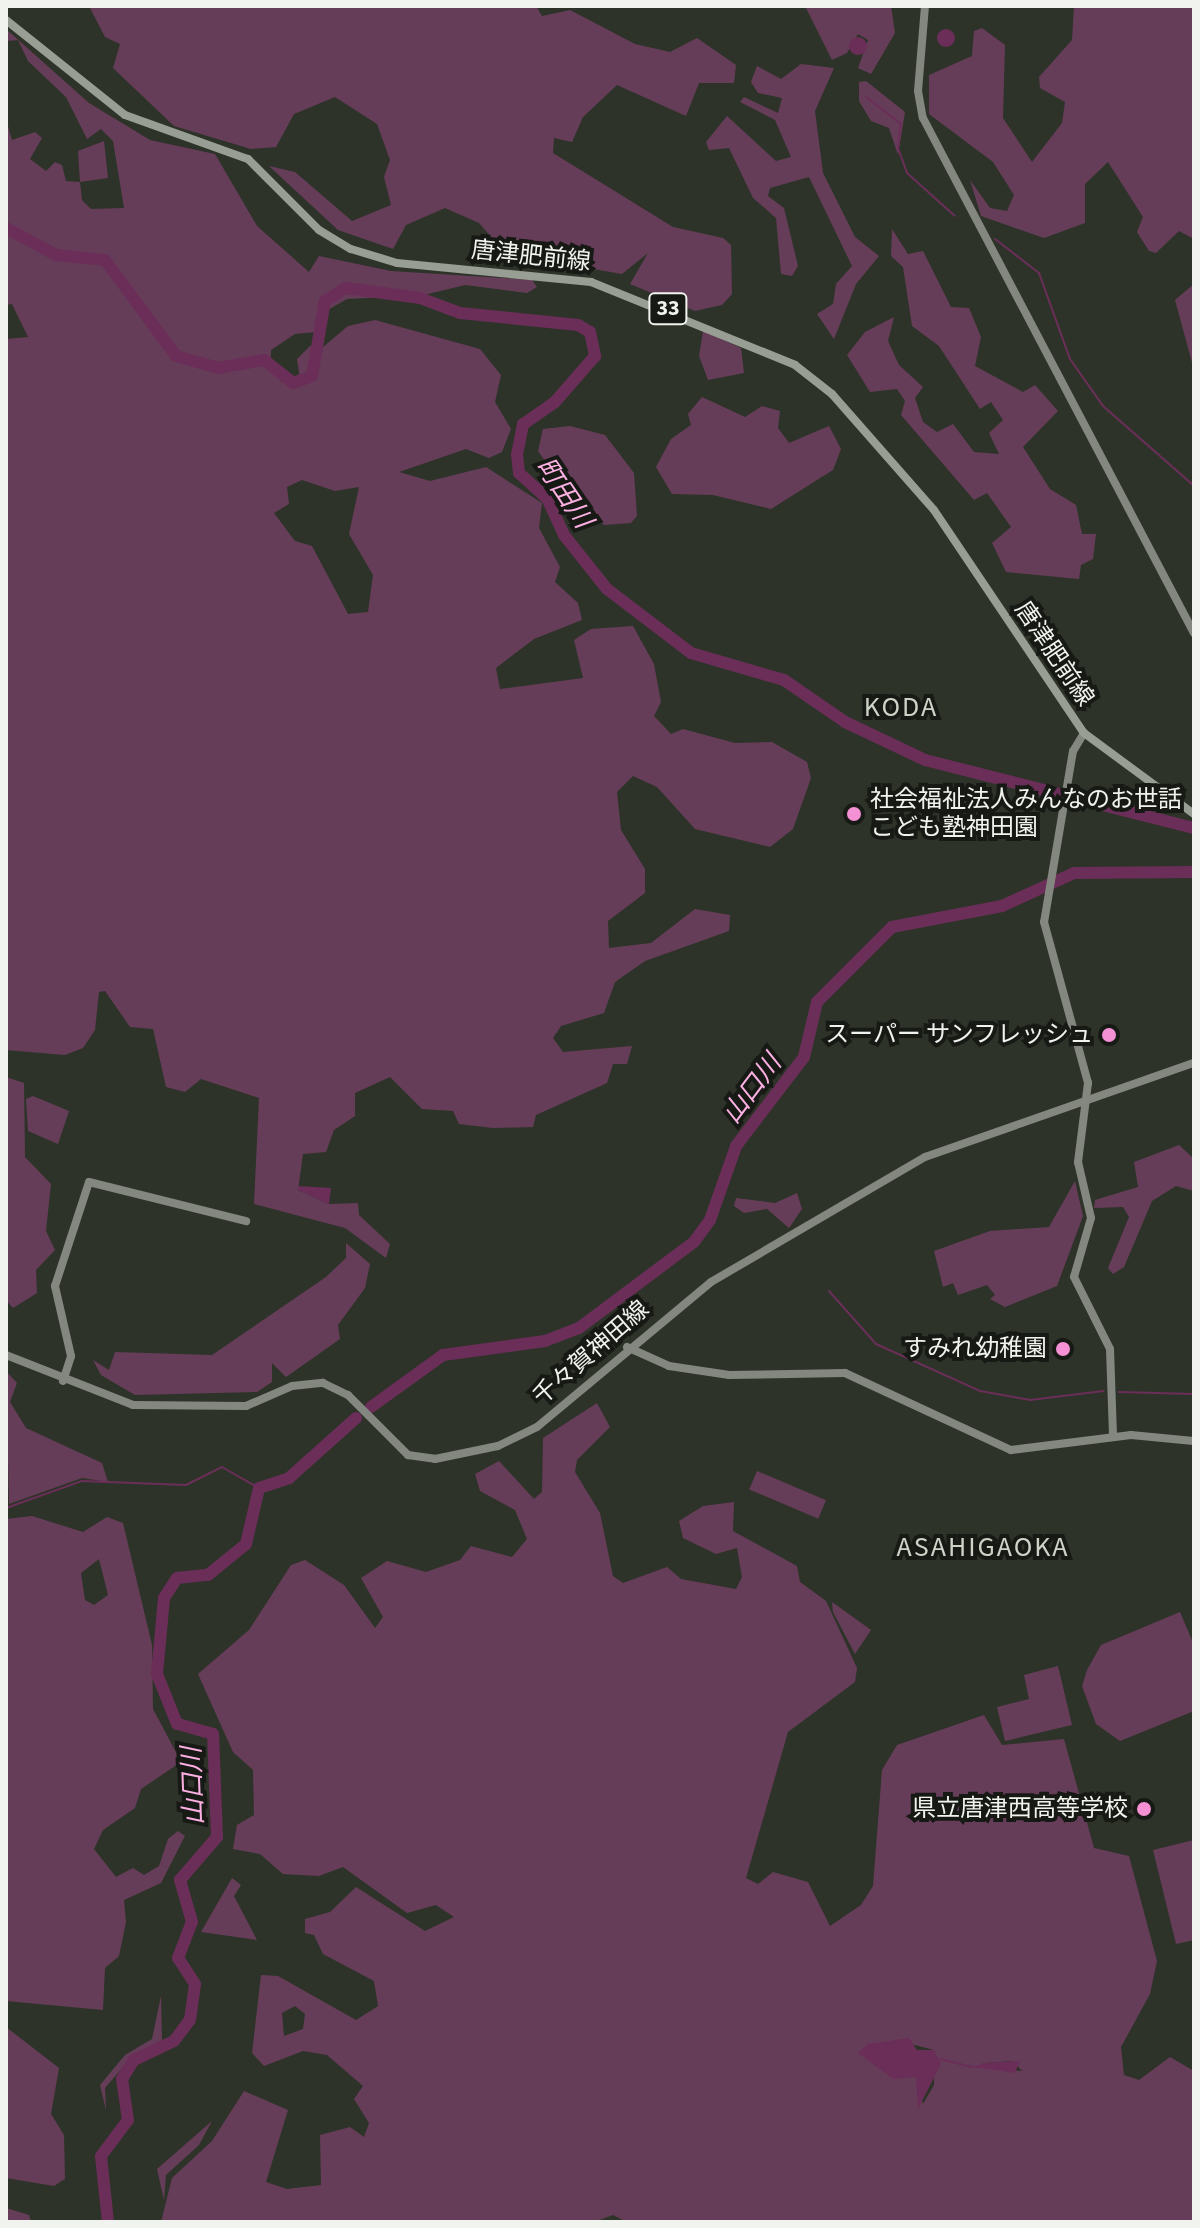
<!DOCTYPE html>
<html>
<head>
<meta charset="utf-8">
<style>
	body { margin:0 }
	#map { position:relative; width:1200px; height:2228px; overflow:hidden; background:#2e3329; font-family:"Source Sans 3","Noto Sans JP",sans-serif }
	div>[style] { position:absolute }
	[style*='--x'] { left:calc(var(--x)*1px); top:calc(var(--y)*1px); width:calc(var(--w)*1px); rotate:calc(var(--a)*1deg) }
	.green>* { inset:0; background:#663d58; transform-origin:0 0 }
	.water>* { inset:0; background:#6b2e59 }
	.round { border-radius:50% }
	.stream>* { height:2px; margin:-1px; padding:0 1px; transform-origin:1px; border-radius:1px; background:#6b2e59 }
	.river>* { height:12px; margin:-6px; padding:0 6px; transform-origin:6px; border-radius:6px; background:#6b2e59 }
	.secondary>* { height:8px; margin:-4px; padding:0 4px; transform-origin:4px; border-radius:4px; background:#83877f }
	.primary>* { height:8px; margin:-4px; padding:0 4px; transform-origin:4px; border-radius:4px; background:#999e94 }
	.dots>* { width:22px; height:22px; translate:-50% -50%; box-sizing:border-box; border:4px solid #171915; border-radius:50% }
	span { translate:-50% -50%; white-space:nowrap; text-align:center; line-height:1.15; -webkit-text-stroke:8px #171915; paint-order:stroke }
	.shield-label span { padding:2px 6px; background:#171915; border:2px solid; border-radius:6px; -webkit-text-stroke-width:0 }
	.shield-label { font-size:22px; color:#f1f4ee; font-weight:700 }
	.street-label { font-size:24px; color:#f1f4ee }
	.poi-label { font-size:24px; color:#f1f4ee }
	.left { translate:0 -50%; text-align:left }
	.right { translate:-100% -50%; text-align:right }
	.water-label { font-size:26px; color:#fcb0e2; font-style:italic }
	.quarter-label { font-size:28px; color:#cdd3c7; letter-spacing:2px }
	.frame { position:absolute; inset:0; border:8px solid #f1f4ee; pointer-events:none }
</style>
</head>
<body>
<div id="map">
	<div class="green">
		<i style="clip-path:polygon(89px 6px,536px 6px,542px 16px,570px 10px,635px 44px,670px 52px,697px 38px,736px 65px,734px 83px,699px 83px,686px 116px,617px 85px,583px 117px,572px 142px,554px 138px,553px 153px,673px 227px,723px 238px,731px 245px,732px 294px,722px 305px,695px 311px,630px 284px,648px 253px,622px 274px,542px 260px,530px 240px,494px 240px,479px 223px,445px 208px,406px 225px,393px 249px,338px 230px,269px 166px,295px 172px,352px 221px,391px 205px,384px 177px,390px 160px,377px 124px,335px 97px,294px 114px,276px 147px,251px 149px,174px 126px,113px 68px,120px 44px,105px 37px)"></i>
		<i style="clip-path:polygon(805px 6px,891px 6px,895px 33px,871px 74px,858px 68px,868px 40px,858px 34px,847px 53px,832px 60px)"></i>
		<i style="clip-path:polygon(1074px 6px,1194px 6px,1194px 239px,1179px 231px,1156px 253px,1149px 251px,1137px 232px,1143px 217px,1108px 162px,1085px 184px,1085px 223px,1044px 238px,981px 216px,970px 180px,990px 208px,1007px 211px,1014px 195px,993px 162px,929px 114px,929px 75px,972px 56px,974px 31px,982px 28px,1005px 45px,1003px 118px,1032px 162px,1062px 123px,1065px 102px,1040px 88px,1039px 77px,1072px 40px)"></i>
		<i style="clip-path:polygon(evenodd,6px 29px,89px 103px,150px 140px,215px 154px,257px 226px,309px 272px,319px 256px,391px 271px,532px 280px,537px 287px,527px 293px,465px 285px,424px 295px,347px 299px,319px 315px,316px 332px,295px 334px,271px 350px,270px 368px,282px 382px,300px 379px,297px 359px,310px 346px,323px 347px,348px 326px,375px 320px,480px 349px,501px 375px,495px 402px,511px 429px,502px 452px,489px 458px,466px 449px,399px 472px,430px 481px,486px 467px,542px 503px,539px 528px,560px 567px,555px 582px,578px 603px,582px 620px,534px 639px,496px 668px,500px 689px,583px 678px,574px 640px,591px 629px,633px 626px,654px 664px,661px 702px,654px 716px,671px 734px,683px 729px,735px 743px,772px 742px,807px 762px,811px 778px,793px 829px,770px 847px,695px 829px,657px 787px,633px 776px,617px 792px,621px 830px,645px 869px,645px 893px,608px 921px,609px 948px,651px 943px,695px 909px,730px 915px,729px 931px,645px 961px,615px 982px,604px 1013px,561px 1026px,553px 1038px,563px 1052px,632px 1046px,627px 1064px,613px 1064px,607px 1083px,536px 1115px,533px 1127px,493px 1128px,459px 1124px,453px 1111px,422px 1109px,390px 1077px,355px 1093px,355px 1116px,334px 1130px,326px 1152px,303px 1154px,298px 1190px,329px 1204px,358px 1203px,359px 1215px,390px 1244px,386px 1258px,345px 1228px,254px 1204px,259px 1098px,201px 1079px,185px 1092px,166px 1087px,153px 1029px,130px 1027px,105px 991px,99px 992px,95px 1030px,83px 1048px,65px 1055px,6px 1050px,6px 339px,28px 337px,12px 304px,6px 305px,6px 119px,12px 140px,35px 132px,42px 138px,30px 159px,46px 171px,55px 162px,62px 165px,66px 181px,80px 182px,78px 151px,104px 141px,108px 178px,80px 182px,82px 200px,91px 209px,124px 208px,113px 141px,101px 129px,87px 139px,66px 97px,28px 61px,18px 40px,6px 41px,6px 29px,302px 480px,335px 491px,359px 487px,349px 534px,373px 575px,368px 612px,348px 614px,312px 546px,295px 541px,274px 513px,289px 504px,287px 487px,302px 480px)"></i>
		<i style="clip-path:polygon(801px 64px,834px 68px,815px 111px,823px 173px,855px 237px,879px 256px,856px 284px,834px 339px,817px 314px,833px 304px,836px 284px,852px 266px,809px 177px,770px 188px,768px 196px,784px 208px,798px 266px,792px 276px,781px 274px,776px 218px,753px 198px,729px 148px,709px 150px,706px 142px,727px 116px,776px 161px,791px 157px,775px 120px,740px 102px,744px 97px,778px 113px,782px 98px,758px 93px,751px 82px,757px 66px,781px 79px)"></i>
		<i style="clip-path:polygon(866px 81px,905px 112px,898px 155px,889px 128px,871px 121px,859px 101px,859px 82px)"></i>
		<i style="clip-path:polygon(892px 229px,908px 254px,923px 251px,951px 307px,969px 308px,981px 337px,975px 366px,1023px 392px,1035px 385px,1058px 411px,1023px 447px,1050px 489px,1076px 505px,1082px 534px,1096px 534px,1093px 559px,1081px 565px,1079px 579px,1006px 572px,992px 543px,1011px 527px,987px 493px,974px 500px,901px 415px,905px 401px,897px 389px,870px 392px,847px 355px,865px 332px,894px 317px,888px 341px,899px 365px,923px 387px,915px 398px,923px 422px,937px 432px,953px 424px,974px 452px,999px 454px,989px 433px,1003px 420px,991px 402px,980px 409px,939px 346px,912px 326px,903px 267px,891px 256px)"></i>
		<i style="clip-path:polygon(1194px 284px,1194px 370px,1175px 300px)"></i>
		<i style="clip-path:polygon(703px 331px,741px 348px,744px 373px,708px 380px,699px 356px)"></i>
		<i style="clip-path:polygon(702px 397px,745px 417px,762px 406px,780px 411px,778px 428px,789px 443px,829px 426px,841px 449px,833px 470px,771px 509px,713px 495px,672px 494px,656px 467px,671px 439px,691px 425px,688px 414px)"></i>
		<i style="clip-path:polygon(570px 426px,605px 435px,634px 473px,637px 516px,631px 523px,605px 525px,583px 516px,538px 451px,543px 429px)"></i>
		<i style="clip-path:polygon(6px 1077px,24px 1083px,25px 1157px,51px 1184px,46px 1231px,55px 1250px,36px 1270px,37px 1293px,13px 1308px,6px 1300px)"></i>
		<i style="clip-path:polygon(33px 1096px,69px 1111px,58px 1144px,28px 1131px,26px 1099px)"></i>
		<i style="clip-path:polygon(1179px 1145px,1194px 1159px,1194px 1191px,1176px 1186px,1152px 1201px,1124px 1267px,1113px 1274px,1108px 1268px,1129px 1217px,1123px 1207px,1094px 1208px,1095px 1200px,1138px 1187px,1134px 1162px)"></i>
		<i style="clip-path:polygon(1075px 1181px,1083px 1216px,1057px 1286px,1005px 1307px,990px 1299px,995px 1295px,987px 1285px,958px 1295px,953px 1283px,943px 1287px,934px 1251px,990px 1231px,1049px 1227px)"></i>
		<i style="clip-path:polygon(797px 1193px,802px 1209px,789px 1228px,767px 1209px,744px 1213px,734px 1206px,736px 1198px,775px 1203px)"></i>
		<i style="clip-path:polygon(346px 1243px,370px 1264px,365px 1288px,338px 1325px,340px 1339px,286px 1377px,272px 1363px,272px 1382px,257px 1392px,135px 1395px,101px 1375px,93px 1360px,109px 1370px,115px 1352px,212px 1355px,326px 1277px,346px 1258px)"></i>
		<i style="clip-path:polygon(6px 1371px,17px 1383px,10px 1402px,26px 1428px,102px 1463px,108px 1482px,82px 1478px,9px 1504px)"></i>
		<i style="clip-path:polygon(evenodd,597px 1403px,610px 1427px,577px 1460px,575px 1472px,600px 1513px,613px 1576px,623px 1583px,667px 1567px,681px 1579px,736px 1589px,742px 1577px,737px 1548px,716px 1554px,683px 1538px,679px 1521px,703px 1506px,734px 1502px,733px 1531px,797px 1566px,800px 1582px,826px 1601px,857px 1668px,855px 1682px,788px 1732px,746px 1878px,758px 1884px,773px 1872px,808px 1882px,830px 1926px,861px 1905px,873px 1886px,882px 1770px,897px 1745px,984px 1715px,1002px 1745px,1064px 1739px,1094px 1848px,1129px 1856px,1157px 1961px,1150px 1994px,1121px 2047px,1124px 2075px,1139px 2080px,1170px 2057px,1194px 2071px,1194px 2222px,627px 2222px,613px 2215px,594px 2222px,161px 2222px,172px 2178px,212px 2141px,244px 2091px,288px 2110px,266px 2182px,287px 2189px,321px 2185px,320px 2135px,350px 2127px,364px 2137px,369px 2123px,354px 2099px,363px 2086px,327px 2055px,303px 2051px,264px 2066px,252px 2053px,261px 1975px,278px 1976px,356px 2020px,378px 2006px,374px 1981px,323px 1954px,314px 1935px,305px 1933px,305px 1919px,330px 1912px,356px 1887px,425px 1931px,454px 1917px,436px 1905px,407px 1913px,343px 1867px,319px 1876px,283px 1874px,260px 1854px,233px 1849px,237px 1825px,254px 1815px,253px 1770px,233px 1752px,198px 1674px,249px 1630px,291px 1565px,305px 1560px,344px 1585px,375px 1628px,383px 1617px,361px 1578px,387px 1561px,426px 1572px,460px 1560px,471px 1546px,512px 1557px,527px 1539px,515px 1510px,480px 1491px,475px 1474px,499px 1461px,534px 1499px,542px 1492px,543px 1438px,597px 1403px,295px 2006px,305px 2014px,303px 2029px,284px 2036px,282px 2013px,295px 2006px,597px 1403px,896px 2040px,934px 2050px,934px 2085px,923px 2104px,916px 2077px,889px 2076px,872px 2057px,896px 2040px,597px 1403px,1013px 2061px,1022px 2071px,975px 2067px,984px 2063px,1013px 2061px)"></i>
		<i style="left:757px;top:1471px;width:75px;height:20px;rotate:23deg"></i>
		<i style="clip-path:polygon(evenodd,32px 1516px,83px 1532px,107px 1517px,123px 1523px,152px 1645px,153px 1709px,178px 1756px,178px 1764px,141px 1789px,135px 1808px,103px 1830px,94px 1849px,116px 1877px,133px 1868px,144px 1875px,159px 1866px,168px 1839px,178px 1831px,185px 1836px,161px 1883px,124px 1900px,126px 1922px,119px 1956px,105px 1968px,103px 2010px,6px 2001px,6px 1519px,32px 1516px,99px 1559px,108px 1595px,94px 1605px,85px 1600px,81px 1573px,99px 1559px)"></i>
		<i style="clip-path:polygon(832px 1602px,871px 1630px,855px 1654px,833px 1612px)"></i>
		<i style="clip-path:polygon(1180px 1612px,1194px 1645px,1194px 1711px,1120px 1741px,1096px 1724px,1082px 1686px,1087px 1670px,1101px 1645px)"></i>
		<i style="clip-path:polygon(1058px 1666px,1072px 1725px,1005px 1741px,997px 1707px,1029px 1699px,1024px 1675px)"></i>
		<i style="clip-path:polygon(1194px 1840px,1194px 1940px,1176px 1944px,1153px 1850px)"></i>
		<i style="clip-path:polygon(232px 1878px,241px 1885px,234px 1896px,257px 1940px,201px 1932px)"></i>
		<i style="clip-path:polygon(161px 1996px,162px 2041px,130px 2059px,105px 2088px,106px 2110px,100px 2085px,125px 2055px,152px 2039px)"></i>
		<i style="clip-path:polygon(6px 2027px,59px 2068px,51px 2114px,64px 2135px,65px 2179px,54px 2186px,6px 2178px)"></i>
		<i style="clip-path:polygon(212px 2121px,199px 2145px,166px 2175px,164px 2200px,157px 2169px)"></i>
		<i style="clip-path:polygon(6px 2208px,29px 2215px,31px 2222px,6px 2222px)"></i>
	</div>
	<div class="water">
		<i class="round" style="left:937px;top:29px;width:18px;height:18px"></i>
		<i class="round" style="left:849px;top:37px;width:18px;height:18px"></i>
		<i style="clip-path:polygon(298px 1186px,331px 1188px,329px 1204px,298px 1190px)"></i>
		<i style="clip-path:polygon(909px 2038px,917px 2050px,934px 2050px,941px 2064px,918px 2109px,916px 2077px,893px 2079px,858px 2053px,868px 2044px)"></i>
		<i style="clip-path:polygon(1020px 2061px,1015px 2073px,973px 2067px,984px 2063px)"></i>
	</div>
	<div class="stream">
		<i style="--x:866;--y:97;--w:44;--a:37.6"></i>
		<i style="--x:901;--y:124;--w:24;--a:97"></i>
		<i style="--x:898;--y:148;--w:27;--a:70"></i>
		<i style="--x:907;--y:173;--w:64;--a:41.9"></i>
		<i style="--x:995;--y:239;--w:56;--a:37.7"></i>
		<i style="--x:1039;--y:273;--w:91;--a:70.2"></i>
		<i style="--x:1070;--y:359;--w:57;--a:54.9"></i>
		<i style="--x:1103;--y:406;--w:121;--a:41.3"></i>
		<i style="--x:829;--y:1291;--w:71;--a:48.4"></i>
		<i style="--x:876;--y:1344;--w:114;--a:24.3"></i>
		<i style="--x:980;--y:1391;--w:51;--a:10.2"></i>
		<i style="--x:1030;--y:1400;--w:74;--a:-7"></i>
		<i style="--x:1119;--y:1392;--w:75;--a:1.5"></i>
		<i style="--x:6;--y:1508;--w:81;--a:-19.6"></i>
		<i style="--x:82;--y:1481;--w:104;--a:2.2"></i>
		<i style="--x:186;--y:1485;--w:40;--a:-26.6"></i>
		<i style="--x:222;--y:1467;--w:43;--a:29.6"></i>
		<i style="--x:940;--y:2059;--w:34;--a:14"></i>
	</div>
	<div class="river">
		<i style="--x:6;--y:228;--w:57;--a:28.4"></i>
		<i style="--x:56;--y:255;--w:49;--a:5.8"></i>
		<i style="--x:105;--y:260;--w:119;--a:53.5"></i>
		<i style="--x:176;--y:356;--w:44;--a:15.9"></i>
		<i style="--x:218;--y:368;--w:47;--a:-9.9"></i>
		<i style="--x:264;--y:360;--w:37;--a:38"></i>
		<i style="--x:293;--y:383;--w:20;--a:-20"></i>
		<i style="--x:312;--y:376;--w:76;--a:-80.2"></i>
		<i style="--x:325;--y:301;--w:25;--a:-32"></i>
		<i style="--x:346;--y:288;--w:75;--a:7.7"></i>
		<i style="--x:420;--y:298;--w:43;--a:20.6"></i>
		<i style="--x:460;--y:313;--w:119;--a:5.8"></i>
		<i style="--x:578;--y:325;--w:14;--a:30"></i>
		<i style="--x:590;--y:332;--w:25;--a:78"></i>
		<i style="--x:595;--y:356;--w:61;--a:131"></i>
		<i style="--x:555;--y:402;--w:39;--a:145"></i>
		<i style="--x:523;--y:424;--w:31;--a:101"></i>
		<i style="--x:517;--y:454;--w:19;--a:84"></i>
		<i style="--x:519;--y:473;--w:38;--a:42"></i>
		<i style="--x:547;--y:498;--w:41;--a:65.3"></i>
		<i style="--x:564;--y:535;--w:69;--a:51.5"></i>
		<i style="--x:607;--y:589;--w:106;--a:37.3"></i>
		<i style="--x:691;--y:653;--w:97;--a:16.2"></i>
		<i style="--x:784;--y:680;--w:74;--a:34.5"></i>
		<i style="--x:845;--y:722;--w:89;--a:25.4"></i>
		<i style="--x:925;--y:760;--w:277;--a:14.2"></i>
		<i style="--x:371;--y:1407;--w:89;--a:-35.8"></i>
		<i style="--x:443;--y:1355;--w:103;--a:-7.8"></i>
		<i style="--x:545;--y:1341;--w:36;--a:-21"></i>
		<i style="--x:579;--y:1328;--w:144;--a:-36.8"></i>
		<i style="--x:694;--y:1242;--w:27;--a:-54"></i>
		<i style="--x:710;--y:1220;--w:78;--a:-70.6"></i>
		<i style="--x:736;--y:1146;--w:112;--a:-52.6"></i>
		<i style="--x:804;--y:1057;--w:57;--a:-76.7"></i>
		<i style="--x:817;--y:1002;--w:106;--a:-45"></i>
		<i style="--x:892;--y:927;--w:112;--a:-10.8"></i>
		<i style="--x:1002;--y:906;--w:79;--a:-24.6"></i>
		<i style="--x:1074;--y:873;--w:120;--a:-0.5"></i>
		<i style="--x:108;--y:2222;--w:66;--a:-96.1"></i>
		<i style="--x:101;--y:2156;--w:45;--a:-53.1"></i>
		<i style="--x:128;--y:2120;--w:41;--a:-98.3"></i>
		<i style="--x:122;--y:2079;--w:22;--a:-58"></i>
		<i style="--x:134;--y:2060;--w:44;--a:-25.4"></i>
		<i style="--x:174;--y:2041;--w:26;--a:-53"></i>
		<i style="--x:190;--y:2020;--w:36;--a:-82"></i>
		<i style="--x:195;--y:1984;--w:31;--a:-123"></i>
		<i style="--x:178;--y:1958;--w:39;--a:-69"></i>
		<i style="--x:192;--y:1922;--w:44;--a:-105.9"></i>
		<i style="--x:180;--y:1880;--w:57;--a:-49.3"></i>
		<i style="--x:217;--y:1837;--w:103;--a:-92.2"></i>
		<i style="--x:213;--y:1734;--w:37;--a:-164"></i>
		<i style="--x:177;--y:1724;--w:54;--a:-111.8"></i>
		<i style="--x:157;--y:1674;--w:76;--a:-84.7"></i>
		<i style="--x:164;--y:1598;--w:24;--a:-57"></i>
		<i style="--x:177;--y:1578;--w:31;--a:-6"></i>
		<i style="--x:208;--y:1575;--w:49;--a:-39.2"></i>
		<i style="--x:246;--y:1544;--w:57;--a:-76.9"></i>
		<i style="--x:259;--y:1488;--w:32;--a:-18"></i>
		<i style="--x:289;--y:1478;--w:90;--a:-41.8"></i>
	</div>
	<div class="secondary">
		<i style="--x:925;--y:6;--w:85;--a:94.7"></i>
		<i style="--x:918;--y:91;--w:27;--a:80"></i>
		<i style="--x:923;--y:118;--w:582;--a:62.25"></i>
		<i style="--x:1084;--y:733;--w:21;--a:121"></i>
		<i style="--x:1073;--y:751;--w:173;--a:99.6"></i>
		<i style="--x:1044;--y:922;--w:167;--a:74.7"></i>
		<i style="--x:1088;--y:1083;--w:80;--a:97.2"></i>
		<i style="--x:1078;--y:1162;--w:57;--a:76.9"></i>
		<i style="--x:1091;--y:1218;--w:61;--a:106.1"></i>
		<i style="--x:1074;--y:1277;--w:80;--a:63.4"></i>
		<i style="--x:1110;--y:1349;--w:88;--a:88"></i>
		<i style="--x:627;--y:1347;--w:46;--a:24.3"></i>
		<i style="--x:669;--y:1366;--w:61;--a:8.5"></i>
		<i style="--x:729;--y:1375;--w:116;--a:-1"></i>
		<i style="--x:845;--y:1373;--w:183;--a:24.9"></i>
		<i style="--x:1011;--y:1450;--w:121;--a:-7.1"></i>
		<i style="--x:1131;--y:1435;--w:63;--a:5.4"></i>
		<i style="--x:6;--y:1355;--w:136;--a:21.5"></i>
		<i style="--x:133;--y:1405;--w:113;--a:0.5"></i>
		<i style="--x:246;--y:1406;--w:50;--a:-23.5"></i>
		<i style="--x:292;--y:1386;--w:31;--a:-6"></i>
		<i style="--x:323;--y:1383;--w:28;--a:26"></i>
		<i style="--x:348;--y:1395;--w:85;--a:45"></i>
		<i style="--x:408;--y:1455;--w:27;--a:8"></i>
		<i style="--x:435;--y:1459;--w:64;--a:-11.7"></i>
		<i style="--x:498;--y:1446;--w:43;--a:-26"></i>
		<i style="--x:537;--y:1427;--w:226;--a:-39.8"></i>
		<i style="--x:711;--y:1282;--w:248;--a:-30.3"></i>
		<i style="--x:925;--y:1157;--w:285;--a:-19.3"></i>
		<i style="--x:63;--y:1381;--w:26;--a:-72"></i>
		<i style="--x:71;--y:1356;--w:72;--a:-102.9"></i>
		<i style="--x:55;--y:1286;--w:109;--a:-71.9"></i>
		<i style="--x:89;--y:1182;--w:162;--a:14"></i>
	</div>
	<div class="primary">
		<i style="--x:6;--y:20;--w:152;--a:38.6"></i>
		<i style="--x:125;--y:115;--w:131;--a:19.7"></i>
		<i style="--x:248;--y:159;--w:100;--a:45"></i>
		<i style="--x:319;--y:230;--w:37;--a:31"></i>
		<i style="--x:351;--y:249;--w:48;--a:16.9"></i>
		<i style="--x:397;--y:263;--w:195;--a:5.6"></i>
		<i style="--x:591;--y:282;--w:220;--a:22.1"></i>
		<i style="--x:795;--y:365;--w:47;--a:38.1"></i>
		<i style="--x:832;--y:394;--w:154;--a:48.7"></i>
		<i style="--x:934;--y:510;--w:269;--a:56.1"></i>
		<i style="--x:1084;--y:733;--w:137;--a:36.4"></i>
	</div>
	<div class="dots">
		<i style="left:854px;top:814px;background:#f491d4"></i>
		<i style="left:1109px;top:1035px;background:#f491d4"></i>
		<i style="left:1063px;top:1349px;background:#f491d4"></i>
		<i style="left:1144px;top:1809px;background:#f491d4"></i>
	</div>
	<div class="shield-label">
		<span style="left:668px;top:309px">33</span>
	</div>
	<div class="street-label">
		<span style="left:531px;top:256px;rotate:6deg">唐津肥前線</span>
		<span style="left:1054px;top:654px;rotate:56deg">唐津肥前線</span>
		<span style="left:591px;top:1353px;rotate:-41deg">千々賀神田線</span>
	</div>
	<div class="poi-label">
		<span class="left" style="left:870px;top:814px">社会福祉法人みんなのお世話<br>こども塾神田園</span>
		<span class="right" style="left:1093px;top:1035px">スーパー サンフレッシュ</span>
		<span class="right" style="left:1047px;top:1349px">すみれ幼稚園</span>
		<span class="right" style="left:1128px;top:1809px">県立唐津西高等学校</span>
	</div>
	<div class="water-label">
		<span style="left:564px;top:493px;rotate:56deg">町田川</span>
		<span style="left:752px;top:1089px;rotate:-53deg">山口川</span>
		<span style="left:193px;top:1786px;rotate:-92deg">山口川</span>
	</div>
	<div class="quarter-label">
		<span style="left:901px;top:707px">KODA</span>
		<span style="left:983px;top:1547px">ASAHIGAOKA</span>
	</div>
	<div class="frame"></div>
</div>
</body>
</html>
